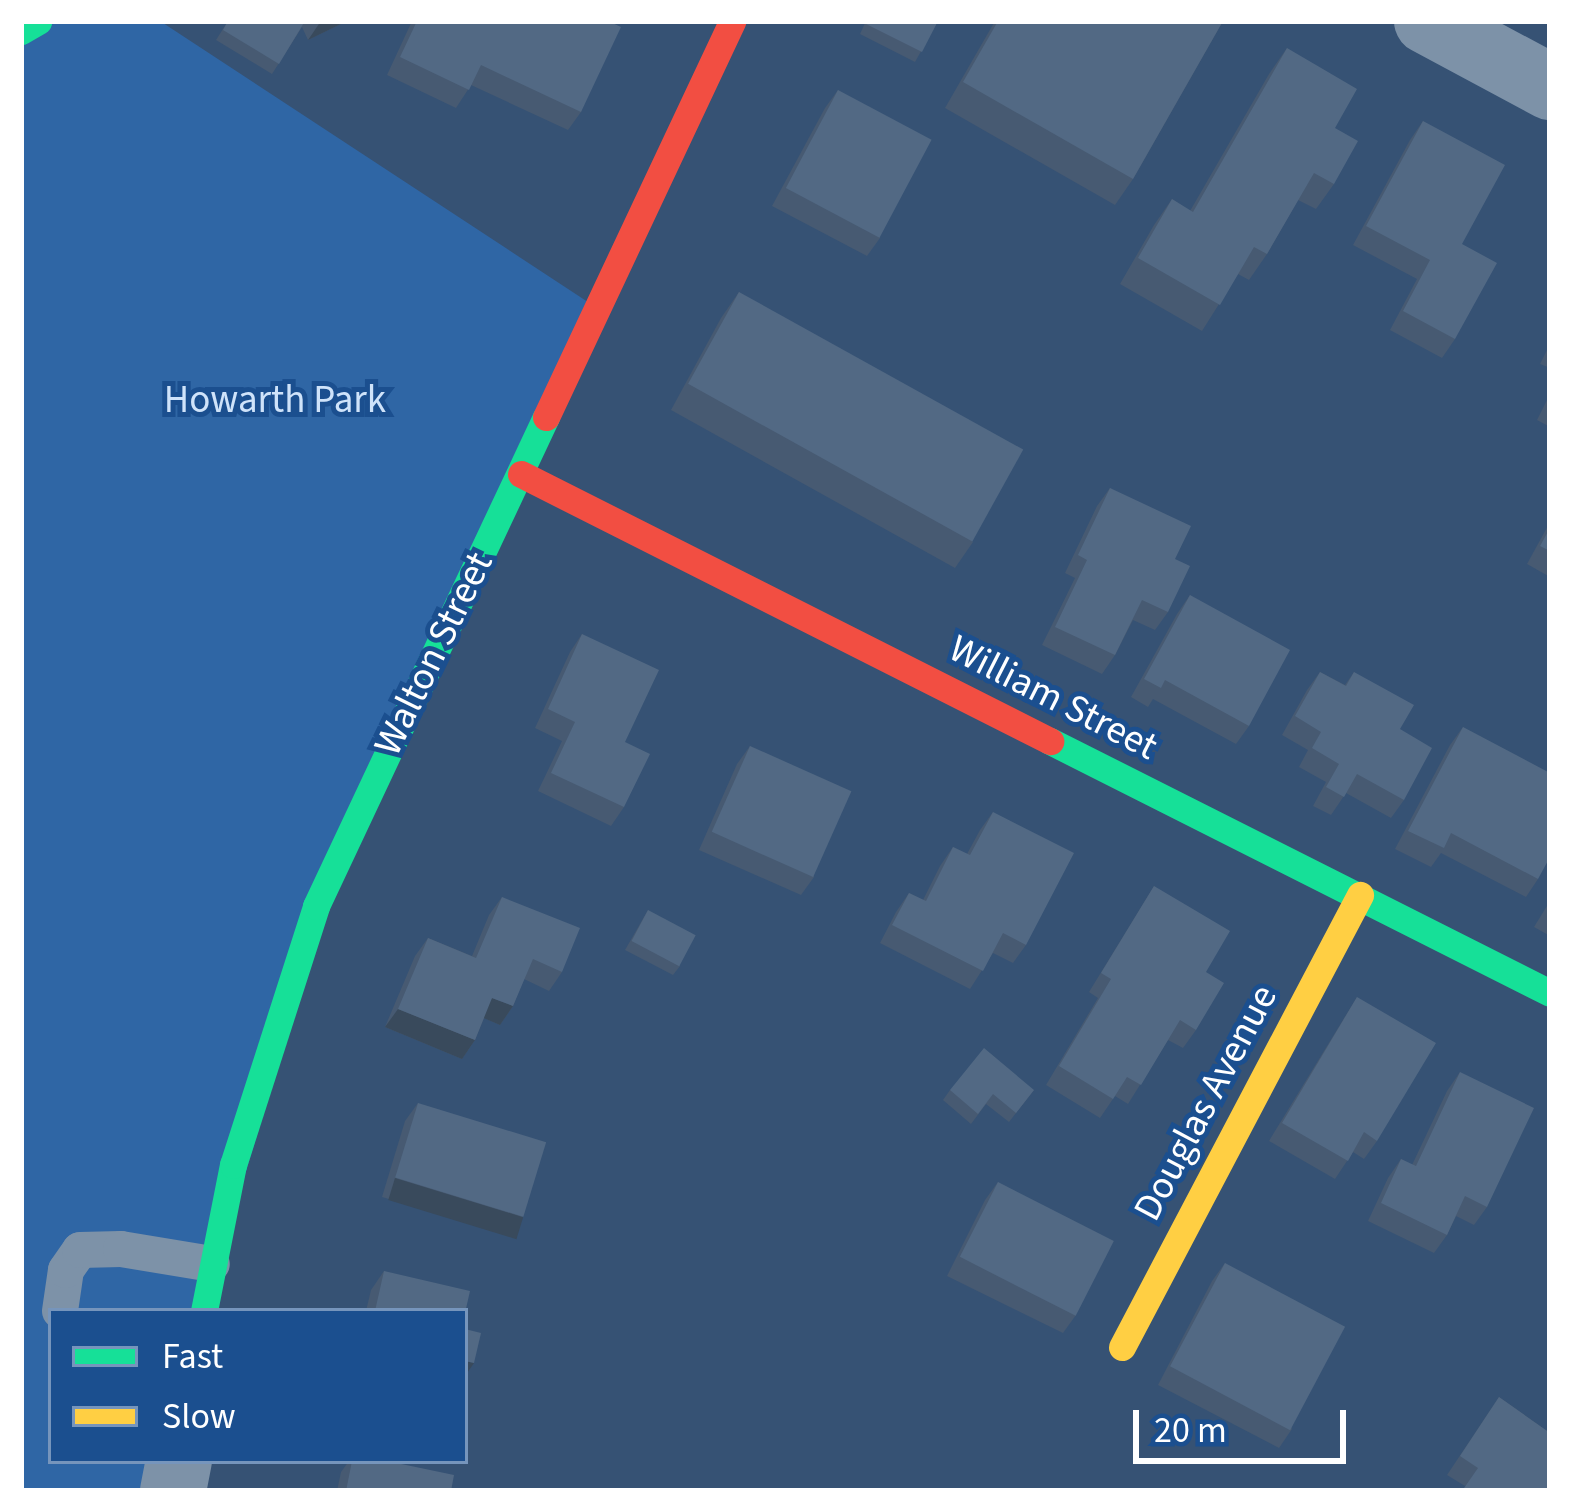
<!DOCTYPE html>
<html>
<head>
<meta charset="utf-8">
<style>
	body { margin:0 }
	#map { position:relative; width:1571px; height:1512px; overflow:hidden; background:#365274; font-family:"Source Sans 3",sans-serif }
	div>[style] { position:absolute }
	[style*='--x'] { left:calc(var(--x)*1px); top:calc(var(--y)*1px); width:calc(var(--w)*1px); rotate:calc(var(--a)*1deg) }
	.green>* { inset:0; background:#2f66a5 }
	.lane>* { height:36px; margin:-18px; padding:0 18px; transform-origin:18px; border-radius:18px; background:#7d92a8 }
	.street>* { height:66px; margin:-33px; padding:0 33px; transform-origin:33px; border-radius:33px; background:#7d92a8 }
	.fast>* { height:27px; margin:-13.5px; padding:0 13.5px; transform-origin:13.5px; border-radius:13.5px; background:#16e098 }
	.slow>* { height:27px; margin:-13.5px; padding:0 13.5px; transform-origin:13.5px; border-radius:13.5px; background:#ffcf43 }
	.jam>* { height:27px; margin:-13.5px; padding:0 13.5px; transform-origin:13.5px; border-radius:13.5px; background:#f24e42 }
	.wall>* { inset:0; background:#475a72 }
	.shaded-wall>* { inset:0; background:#394a5c; transform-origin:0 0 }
	.building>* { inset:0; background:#526984; transform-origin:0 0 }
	span { translate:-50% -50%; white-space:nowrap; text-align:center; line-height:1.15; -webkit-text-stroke:10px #1b4f8f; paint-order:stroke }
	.park-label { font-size:39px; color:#cfe3fa }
	.street-label { font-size:39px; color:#fff }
	.frame { position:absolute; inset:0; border:24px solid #fff; pointer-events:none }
	.legend { position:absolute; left:48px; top:1308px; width:420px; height:156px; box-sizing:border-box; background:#1b4f8f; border:3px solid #7695bc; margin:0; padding:15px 21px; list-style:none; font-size:36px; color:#fff }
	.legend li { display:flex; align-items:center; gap:24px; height:60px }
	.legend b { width:60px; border:3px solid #7695bc }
	.scale { position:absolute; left:1133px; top:1410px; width:213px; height:54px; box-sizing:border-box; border:6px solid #fff; border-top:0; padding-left:15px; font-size:36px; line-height:42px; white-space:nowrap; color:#fff; -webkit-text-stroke:9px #1b4f8f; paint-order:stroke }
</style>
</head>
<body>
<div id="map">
	<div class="green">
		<i style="clip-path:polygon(38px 21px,160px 21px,597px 308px,349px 830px,204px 1311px,51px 1311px,51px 1461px,179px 1461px,173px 1491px,21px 1491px,21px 31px)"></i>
	</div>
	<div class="lane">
		<i style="--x:60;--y:1311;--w:41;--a:-81.7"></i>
		<i style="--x:66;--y:1270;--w:24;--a:-55"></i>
		<i style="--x:80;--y:1250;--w:41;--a:-1.4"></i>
		<i style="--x:121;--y:1249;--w:92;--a:9.4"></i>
	</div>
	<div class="street">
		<i style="--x:1427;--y:21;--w:140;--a:28.2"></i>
		<i style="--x:173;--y:1491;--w:31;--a:-79"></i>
	</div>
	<div class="fast">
		<i style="--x:21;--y:31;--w:20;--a:-30"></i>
		<i style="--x:1050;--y:741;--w:560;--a:26.75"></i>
		<i style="--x:204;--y:1311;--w:149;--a:-78.8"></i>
		<i style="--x:233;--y:1165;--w:272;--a:-72.2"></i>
		<i style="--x:316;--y:906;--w:540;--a:-64.81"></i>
	</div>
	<div class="slow">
		<i style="--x:1122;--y:1347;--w:511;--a:-62.23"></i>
	</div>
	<div class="jam">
		<i style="--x:546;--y:417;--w:438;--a:-64.8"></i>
		<i style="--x:521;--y:474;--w:593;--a:26.78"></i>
	</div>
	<div class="wall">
		<i style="clip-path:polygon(228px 21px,347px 21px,308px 40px,302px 27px,272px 74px,216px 40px)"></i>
		<i style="clip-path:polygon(412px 21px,608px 21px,581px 112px,568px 130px,471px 85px,456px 108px,387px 75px)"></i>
		<i style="clip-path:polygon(866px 21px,938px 21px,915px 62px,860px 34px)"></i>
		<i style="clip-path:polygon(995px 21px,1223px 21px,1133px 179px,1115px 205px,945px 108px)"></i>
		<i style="clip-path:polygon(1287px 48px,1335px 128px,1334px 184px,1316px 209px,1298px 200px,1267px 254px,1249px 280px,1238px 274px,1202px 331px,1120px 284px,1154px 225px,1172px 199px,1190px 211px,1269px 74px)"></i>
		<i style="clip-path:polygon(838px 90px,880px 238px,867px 256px,772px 206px,825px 108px)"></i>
		<i style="clip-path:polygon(1423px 121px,1462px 244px,1455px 339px,1442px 358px,1390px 330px,1417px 279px,1353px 245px,1410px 140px)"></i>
		<i style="clip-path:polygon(739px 292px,973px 542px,955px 568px,671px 410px,721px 318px)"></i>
		<i style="clip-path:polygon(1550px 344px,1550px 368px,1540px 364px)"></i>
		<i style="clip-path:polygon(1550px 394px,1550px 427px,1537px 420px)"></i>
		<i style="clip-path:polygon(1110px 488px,1175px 559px,1168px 612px,1155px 630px,1133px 620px,1115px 655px,1102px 674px,1042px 645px,1075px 578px,1065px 573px,1097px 506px)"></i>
		<i style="clip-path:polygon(1550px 522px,1550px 577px,1527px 564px)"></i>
		<i style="clip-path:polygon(1190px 595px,1249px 726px,1236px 744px,1153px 699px,1148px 707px,1131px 697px,1177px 614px)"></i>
		<i style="clip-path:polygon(582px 634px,625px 742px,624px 807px,611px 826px,538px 791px,562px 741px,535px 728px,570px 652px)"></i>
		<i style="clip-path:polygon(1320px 672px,1345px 685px,1354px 672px,1400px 729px,1404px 800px,1391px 818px,1346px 793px,1331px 815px,1313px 806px,1326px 782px,1299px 767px,1308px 750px,1282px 735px,1307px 690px)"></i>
		<i style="clip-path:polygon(1463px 727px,1538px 879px,1526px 897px,1441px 853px,1431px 867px,1395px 849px,1450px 745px)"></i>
		<i style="clip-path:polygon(750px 746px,814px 877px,801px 895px,699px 850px,737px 764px)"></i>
		<i style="clip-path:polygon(993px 812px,1026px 945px,1013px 963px,993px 953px,970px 989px,880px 943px,896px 912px,909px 893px,923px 900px,940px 866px,953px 847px,967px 854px,980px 830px)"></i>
		<i style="clip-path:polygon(1154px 886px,1206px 972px,1196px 1030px,1183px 1048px,1168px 1040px,1128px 1104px,1115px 1096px,1100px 1118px,1046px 1085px,1098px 998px,1089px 992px)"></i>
		<i style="clip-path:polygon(502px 897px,562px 972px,549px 991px,524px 979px,513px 1006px,500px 1025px,484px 1018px,475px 1040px,462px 1059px,385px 1027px,415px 956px,428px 938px,472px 956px,489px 915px)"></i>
		<i style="clip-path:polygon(1550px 901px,1550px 936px,1534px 927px)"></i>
		<i style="clip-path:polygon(648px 910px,680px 966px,673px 975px,625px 950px)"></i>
		<i style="clip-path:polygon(1357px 997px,1377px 1141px,1364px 1159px,1353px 1152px,1335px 1179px,1269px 1141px)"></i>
		<i style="clip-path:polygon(1460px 1072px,1487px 1207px,1474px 1225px,1456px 1216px,1447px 1235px,1434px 1253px,1368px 1221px,1388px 1178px,1401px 1159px,1412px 1165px,1447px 1091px)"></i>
		<i style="clip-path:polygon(950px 1090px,1034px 1090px,1009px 1122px,986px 1104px,971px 1124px,943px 1100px)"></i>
		<i style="clip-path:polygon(418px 1103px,523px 1217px,510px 1236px,382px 1197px,405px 1121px)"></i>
		<i style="clip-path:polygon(998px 1182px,1076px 1315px,1063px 1333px,947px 1276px,985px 1200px)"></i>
		<i style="clip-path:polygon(1225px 1263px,1292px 1429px,1279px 1448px,1158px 1385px,1212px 1281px)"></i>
		<i style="clip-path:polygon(384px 1271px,465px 1311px,366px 1311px,371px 1290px)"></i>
		<i style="clip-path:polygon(1499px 1397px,1550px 1433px,1465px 1486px,1447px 1475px)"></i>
		<i style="clip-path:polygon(349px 1461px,387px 1461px,451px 1491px,337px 1491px,341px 1472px)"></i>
	</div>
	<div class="shaded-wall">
		<i style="clip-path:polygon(321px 21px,347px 21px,308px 40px)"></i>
		<i style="clip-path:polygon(492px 998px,513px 1006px,500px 1025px,479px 1016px)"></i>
		<i style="clip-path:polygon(398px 1009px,475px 1040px,462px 1059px,385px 1027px)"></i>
		<i style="left:395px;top:1178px;width:134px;height:23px;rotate:17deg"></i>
		<i style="clip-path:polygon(465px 1361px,474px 1363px,465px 1376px)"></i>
	</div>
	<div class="building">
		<i style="clip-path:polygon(228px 21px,305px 21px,279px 64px,223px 30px)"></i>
		<i style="clip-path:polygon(417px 21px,608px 21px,621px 27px,581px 112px,481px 65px,469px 90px,400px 57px)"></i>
		<i style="clip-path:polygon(868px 21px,938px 21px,922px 52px,866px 24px)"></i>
		<i style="clip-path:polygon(998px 21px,1223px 21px,1133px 179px,963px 82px)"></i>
		<i style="clip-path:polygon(1287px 48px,1357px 89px,1335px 128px,1358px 141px,1334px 184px,1314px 173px,1267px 254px,1254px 247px,1220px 305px,1138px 258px,1172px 199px,1193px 212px)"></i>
		<i style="left:838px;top:90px;width:106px;height:111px;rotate:28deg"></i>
		<i style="clip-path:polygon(1423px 121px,1505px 165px,1462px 244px,1497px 263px,1455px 339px,1403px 311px,1430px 260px,1366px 226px)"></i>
		<i style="left:739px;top:292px;width:325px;height:105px;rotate:29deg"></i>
		<i style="clip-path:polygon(1110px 488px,1191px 526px,1175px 559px,1190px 566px,1168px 612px,1142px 600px,1115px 655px,1055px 627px,1087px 560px,1078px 555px)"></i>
		<i style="clip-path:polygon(1550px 528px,1550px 551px,1540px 546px)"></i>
		<i style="clip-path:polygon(1190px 595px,1290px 650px,1249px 726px,1165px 680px,1161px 688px,1144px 679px)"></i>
		<i style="clip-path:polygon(582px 634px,659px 670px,625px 742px,650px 754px,624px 807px,551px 773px,575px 722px,548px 709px)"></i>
		<i style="clip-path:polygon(1320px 672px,1346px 686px,1354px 672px,1414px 705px,1400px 729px,1432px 748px,1404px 800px,1357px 774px,1344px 797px,1326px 787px,1339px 764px,1312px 748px,1321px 732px,1295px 716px)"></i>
		<i style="clip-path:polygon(1463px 727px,1550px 773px,1550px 857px,1538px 879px,1451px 833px,1444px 848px,1408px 831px)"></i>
		<i style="left:750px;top:746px;width:111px;height:94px;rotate:24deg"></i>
		<i style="clip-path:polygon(993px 812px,1074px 853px,1026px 945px,1003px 933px,983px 971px,892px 925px,909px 893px,926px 901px,953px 847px,970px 855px)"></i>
		<i style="clip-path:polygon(1154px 886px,1230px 931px,1206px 972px,1224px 983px,1196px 1030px,1180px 1020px,1141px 1085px,1127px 1077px,1113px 1099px,1059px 1066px,1111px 979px,1101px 973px)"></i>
		<i style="clip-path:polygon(502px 897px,580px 928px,562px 972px,533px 959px,513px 1006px,492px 998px,475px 1040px,398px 1009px,428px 938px,476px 958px)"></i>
		<i style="left:648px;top:910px;width:54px;height:35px;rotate:28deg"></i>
		<i style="clip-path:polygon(1357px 997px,1436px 1043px,1377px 1141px,1364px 1132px,1348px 1161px,1282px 1123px)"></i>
		<i style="clip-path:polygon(984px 1048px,1034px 1090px,1016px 1113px,993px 1094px,978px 1114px,950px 1090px)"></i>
		<i style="clip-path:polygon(1460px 1072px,1534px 1108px,1487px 1207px,1465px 1196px,1447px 1235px,1381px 1203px,1401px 1159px,1416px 1166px)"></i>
		<i style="left:418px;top:1103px;width:134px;height:78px;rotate:17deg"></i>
		<i style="left:998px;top:1182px;width:130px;height:84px;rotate:27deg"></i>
		<i style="left:1225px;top:1263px;width:136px;height:117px;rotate:28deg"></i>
		<i style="clip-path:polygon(384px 1271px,470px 1291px,465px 1313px,465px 1311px,375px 1311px)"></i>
		<i style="clip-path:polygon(465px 1329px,481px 1333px,474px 1363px,465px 1361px)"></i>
		<i style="clip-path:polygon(1499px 1397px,1550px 1433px,1550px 1491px,1462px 1491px,1478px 1468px,1460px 1456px)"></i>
		<i style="clip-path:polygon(352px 1461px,387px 1461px,454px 1475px,451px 1491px,346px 1491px)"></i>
	</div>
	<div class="park-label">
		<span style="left:275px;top:400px">Howarth Park</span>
	</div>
	<div class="street-label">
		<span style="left:434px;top:654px;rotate:-64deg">Walton Street</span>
		<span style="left:1053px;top:698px;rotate:27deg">William Street</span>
		<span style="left:1206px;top:1103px;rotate:-62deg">Douglas Avenue</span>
	</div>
	<div class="frame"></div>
	<ul class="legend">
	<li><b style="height:15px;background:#16e098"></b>Fast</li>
	<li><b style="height:15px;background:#ffcf43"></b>Slow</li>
	</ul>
	<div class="scale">20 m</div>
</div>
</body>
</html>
